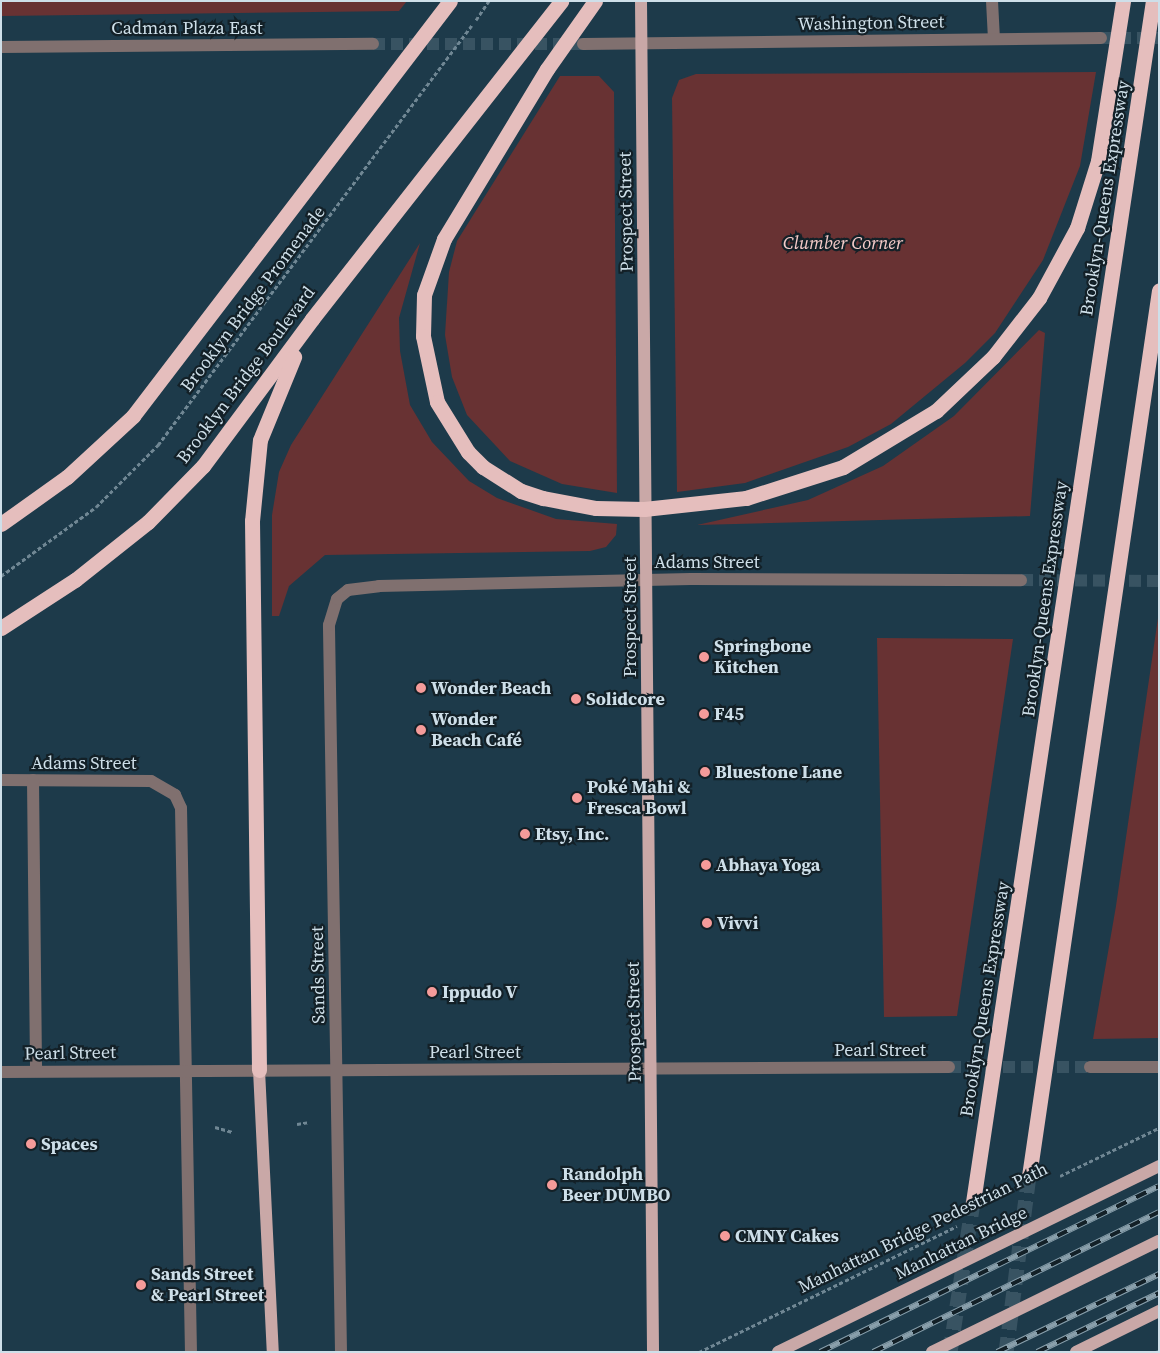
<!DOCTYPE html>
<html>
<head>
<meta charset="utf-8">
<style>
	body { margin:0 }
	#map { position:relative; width:1160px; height:1353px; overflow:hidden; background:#1d3a4a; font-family:"Source Serif 4",serif }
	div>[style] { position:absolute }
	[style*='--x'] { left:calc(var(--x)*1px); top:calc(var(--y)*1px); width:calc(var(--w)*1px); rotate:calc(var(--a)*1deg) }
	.green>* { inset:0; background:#683233 }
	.minor-tunnel>* { height:12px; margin-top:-6px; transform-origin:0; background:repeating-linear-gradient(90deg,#385362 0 12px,transparent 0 18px) }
	.highway-tunnel>* { height:15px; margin-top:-7.5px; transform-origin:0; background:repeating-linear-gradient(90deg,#385362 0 15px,transparent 0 23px) }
	.path>* { height:3px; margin-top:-1.5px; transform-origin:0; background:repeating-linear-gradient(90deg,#708794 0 4px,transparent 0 6.5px) }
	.minor>* { height:12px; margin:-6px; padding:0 6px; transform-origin:6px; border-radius:6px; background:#80706f }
	.major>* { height:12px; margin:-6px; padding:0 6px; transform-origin:6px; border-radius:6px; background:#c9a8a7 }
	.highway>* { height:15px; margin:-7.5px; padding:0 7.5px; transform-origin:7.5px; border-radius:7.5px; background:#e5bebd }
	.rail>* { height:5.5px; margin-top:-2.75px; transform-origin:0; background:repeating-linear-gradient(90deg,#132027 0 11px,#899fab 0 22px); box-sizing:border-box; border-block:1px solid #899fab }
	.dots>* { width:14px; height:14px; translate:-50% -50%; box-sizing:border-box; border:2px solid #132027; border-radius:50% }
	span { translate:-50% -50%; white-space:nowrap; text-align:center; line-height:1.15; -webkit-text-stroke:4.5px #132027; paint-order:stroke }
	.street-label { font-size:18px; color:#cedfe9 }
	.park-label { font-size:18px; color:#f6ccca; font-style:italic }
	.poi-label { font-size:18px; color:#cedfe9; font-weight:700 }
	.left { translate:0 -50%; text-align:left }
	.frame { position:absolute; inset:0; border:2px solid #cedfe9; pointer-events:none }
</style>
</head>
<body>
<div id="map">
	<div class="green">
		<i style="clip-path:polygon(1px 1px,407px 1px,399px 11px,1px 16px)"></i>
		<i style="clip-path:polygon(1096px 72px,1080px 166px,1043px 260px,995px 333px,965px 363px,891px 424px,848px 447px,745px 483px,677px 492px,672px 98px,679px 80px,696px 74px)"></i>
		<i style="clip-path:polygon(560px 76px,599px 76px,614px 92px,617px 493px,562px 484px,510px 461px,467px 415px,452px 377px,445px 335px,449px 272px,457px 241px)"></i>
		<i style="clip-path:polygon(420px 243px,399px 318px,400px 351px,410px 405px,432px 442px,469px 481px,497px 498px,556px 519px,617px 524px,616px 535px,606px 547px,590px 551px,325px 555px,289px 586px,279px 616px,272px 616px,272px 515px,279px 472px,291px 445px)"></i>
		<i style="clip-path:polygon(1039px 330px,1045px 333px,1030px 516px,697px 525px,808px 500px,883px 466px,954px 416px)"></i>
		<i style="clip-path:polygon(1159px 611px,1159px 1038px,1093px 1039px,1116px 906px)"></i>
		<i style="clip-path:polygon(877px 638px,1013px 639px,957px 1016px,884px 1017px)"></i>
	</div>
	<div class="minor-tunnel">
		<i style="--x:1101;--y:38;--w:58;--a:0"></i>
		<i style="--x:373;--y:44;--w:210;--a:0"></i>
		<i style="--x:1021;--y:580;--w:138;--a:0.4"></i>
		<i style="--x:949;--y:1067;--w:141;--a:0"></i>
	</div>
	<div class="highway-tunnel">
		<i style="--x:950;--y:1352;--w:152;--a:-81.3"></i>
		<i style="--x:1006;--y:1352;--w:177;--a:-82.6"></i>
	</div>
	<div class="path">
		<i style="--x:476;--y:20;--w:23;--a:-56"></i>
		<i style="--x:1;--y:576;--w:117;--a:-36"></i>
		<i style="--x:96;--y:507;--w:88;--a:-45"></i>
		<i style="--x:158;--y:445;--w:524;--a:-53.22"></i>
		<i style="--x:297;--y:1124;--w:12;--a:-9"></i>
		<i style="--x:215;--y:1127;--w:19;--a:16"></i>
		<i style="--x:1060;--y:1176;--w:110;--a:-25.9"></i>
		<i style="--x:699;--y:1352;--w:287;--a:-26"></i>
		<i style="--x:1156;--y:1352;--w:3;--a:-18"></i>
	</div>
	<div class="minor">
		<i style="--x:992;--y:1;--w:38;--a:87"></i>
		<i style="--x:583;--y:44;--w:518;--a:-0.66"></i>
		<i style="--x:1;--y:47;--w:372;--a:-0.5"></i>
		<i style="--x:1;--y:780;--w:150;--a:0.4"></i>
		<i style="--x:151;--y:781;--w:28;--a:30"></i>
		<i style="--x:175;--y:795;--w:14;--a:65"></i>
		<i style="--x:181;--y:808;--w:544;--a:88.95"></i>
		<i style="--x:33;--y:780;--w:291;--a:89.4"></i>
		<i style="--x:1090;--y:1067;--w:69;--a:0"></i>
		<i style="--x:1;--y:1072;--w:948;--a:-0.3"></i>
		<i style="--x:341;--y:1352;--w:727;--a:-90.95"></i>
		<i style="--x:329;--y:625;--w:27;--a:-73"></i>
		<i style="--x:337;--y:599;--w:14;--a:-39"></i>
		<i style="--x:348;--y:590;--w:31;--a:-7"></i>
		<i style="--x:379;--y:586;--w:312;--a:-1.3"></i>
		<i style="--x:691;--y:579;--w:330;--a:0.2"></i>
	</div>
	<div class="major">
		<i style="--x:641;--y:1;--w:1351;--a:89.49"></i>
		<i style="--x:259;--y:1070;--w:282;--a:87.2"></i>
		<i style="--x:778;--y:1352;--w:424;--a:-26"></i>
		<i style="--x:932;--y:1352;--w:253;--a:-26.1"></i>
		<i style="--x:1076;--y:1352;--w:93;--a:-26.3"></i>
	</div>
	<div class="highway">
		<i style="--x:595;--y:1;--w:83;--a:125.2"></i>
		<i style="--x:547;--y:69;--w:199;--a:121.2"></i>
		<i style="--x:444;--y:239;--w:59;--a:109.7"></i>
		<i style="--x:424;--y:295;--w:41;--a:91.4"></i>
		<i style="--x:423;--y:336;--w:67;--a:78"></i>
		<i style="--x:437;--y:402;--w:59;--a:58.2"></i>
		<i style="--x:468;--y:452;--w:21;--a:45"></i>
		<i style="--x:483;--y:467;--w:45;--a:32.3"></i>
		<i style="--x:521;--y:491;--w:23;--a:18"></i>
		<i style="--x:543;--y:498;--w:54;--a:10.7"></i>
		<i style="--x:596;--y:508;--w:48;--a:1.2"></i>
		<i style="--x:644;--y:509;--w:103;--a:-6.2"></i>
		<i style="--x:746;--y:498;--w:102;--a:-17.7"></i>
		<i style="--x:843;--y:467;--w:109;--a:-31.1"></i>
		<i style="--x:936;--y:411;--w:79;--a:-43.5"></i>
		<i style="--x:993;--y:357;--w:75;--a:-52.1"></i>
		<i style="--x:1039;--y:298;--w:80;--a:-61.5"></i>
		<i style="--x:1077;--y:228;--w:70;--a:-72.6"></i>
		<i style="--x:1098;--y:161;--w:162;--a:-81.1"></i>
		<i style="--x:1;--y:524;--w:81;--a:-35.5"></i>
		<i style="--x:67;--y:477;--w:90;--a:-42.7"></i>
		<i style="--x:133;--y:416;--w:522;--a:-52.63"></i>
		<i style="--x:1;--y:628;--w:88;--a:-33"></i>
		<i style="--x:75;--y:580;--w:93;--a:-38.5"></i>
		<i style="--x:148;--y:522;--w:78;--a:-45.5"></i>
		<i style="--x:203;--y:466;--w:183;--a:-53.4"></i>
		<i style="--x:312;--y:319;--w:404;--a:-51.9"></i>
		<i style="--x:259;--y:1070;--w:549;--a:-90.73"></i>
		<i style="--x:252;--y:521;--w:81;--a:-84.4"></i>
		<i style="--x:260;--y:440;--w:90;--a:-67.7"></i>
		<i style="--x:1029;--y:1176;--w:895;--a:-81.65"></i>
		<i style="--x:973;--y:1202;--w:1214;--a:-81.48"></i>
	</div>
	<div class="rail">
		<i style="--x:820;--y:1352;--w:377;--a:-26.1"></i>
		<i style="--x:873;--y:1352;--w:318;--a:-26.1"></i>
		<i style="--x:997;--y:1352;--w:180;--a:-25.7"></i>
		<i style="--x:1037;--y:1352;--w:136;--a:-25.8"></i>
	</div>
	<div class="dots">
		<i style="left:704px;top:657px;background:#f59b9a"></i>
		<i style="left:421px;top:688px;background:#f59b9a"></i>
		<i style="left:576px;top:699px;background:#f59b9a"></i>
		<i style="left:704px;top:714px;background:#f59b9a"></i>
		<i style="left:421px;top:730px;background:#f59b9a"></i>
		<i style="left:705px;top:772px;background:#f59b9a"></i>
		<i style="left:577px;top:798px;background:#f59b9a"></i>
		<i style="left:525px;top:834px;background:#f59b9a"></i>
		<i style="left:706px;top:865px;background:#f59b9a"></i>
		<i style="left:707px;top:923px;background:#f59b9a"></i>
		<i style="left:432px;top:992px;background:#f59b9a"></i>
		<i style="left:31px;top:1144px;background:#f59b9a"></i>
		<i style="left:552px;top:1185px;background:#f59b9a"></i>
		<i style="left:725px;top:1236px;background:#f59b9a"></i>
		<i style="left:141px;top:1285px;background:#f59b9a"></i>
	</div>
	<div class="street-label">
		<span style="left:871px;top:23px;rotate:-1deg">Washington Street</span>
		<span style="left:187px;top:28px">Cadman Plaza East</span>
		<span style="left:1105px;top:198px;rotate:-81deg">Brooklyn-Queens Expressway</span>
		<span style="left:626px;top:212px;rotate:-91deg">Prospect Street</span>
		<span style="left:253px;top:299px;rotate:-53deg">Brooklyn Bridge Promenade</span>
		<span style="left:246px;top:375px;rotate:-53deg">Brooklyn Bridge Boulevard</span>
		<span style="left:707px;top:562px">Adams Street</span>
		<span style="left:1045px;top:599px;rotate:-82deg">Brooklyn-Queens Expressway</span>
		<span style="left:630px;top:617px;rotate:-90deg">Prospect Street</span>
		<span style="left:84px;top:763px">Adams Street</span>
		<span style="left:318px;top:975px;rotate:-91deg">Sands Street</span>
		<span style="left:985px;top:999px;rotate:-81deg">Brooklyn-Queens Expressway</span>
		<span style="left:634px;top:1022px;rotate:-91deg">Prospect Street</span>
		<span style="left:880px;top:1050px">Pearl Street</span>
		<span style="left:475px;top:1052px">Pearl Street</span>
		<span style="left:70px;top:1053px;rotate:-1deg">Pearl Street</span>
		<span style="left:923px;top:1228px;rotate:-26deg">Manhattan Bridge Pedestrian Path</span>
		<span style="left:961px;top:1243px;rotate:-26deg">Manhattan Bridge</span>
	</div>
	<div class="park-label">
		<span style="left:843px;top:243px">Clumber Corner</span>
	</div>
	<div class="poi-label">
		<span class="left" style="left:714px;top:657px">Springbone<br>Kitchen</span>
		<span class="left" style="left:431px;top:688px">Wonder Beach</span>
		<span class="left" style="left:586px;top:699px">Solidcore</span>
		<span class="left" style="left:714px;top:714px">F45</span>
		<span class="left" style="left:431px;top:730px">Wonder<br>Beach Café</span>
		<span class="left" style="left:715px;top:772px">Bluestone Lane</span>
		<span class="left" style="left:587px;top:798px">Poké Mahi &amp;<br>Fresca Bowl</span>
		<span class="left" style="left:535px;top:834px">Etsy, Inc.</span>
		<span class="left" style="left:716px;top:865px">Abhaya Yoga</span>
		<span class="left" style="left:717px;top:923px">Vivvi</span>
		<span class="left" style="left:442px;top:992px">Ippudo V</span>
		<span class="left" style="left:41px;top:1144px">Spaces</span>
		<span class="left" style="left:562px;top:1185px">Randolph<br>Beer DUMBO</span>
		<span class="left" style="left:735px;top:1236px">CMNY Cakes</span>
		<span class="left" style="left:151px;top:1285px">Sands Street<br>&amp; Pearl Street</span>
	</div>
	<div class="frame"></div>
</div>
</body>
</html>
